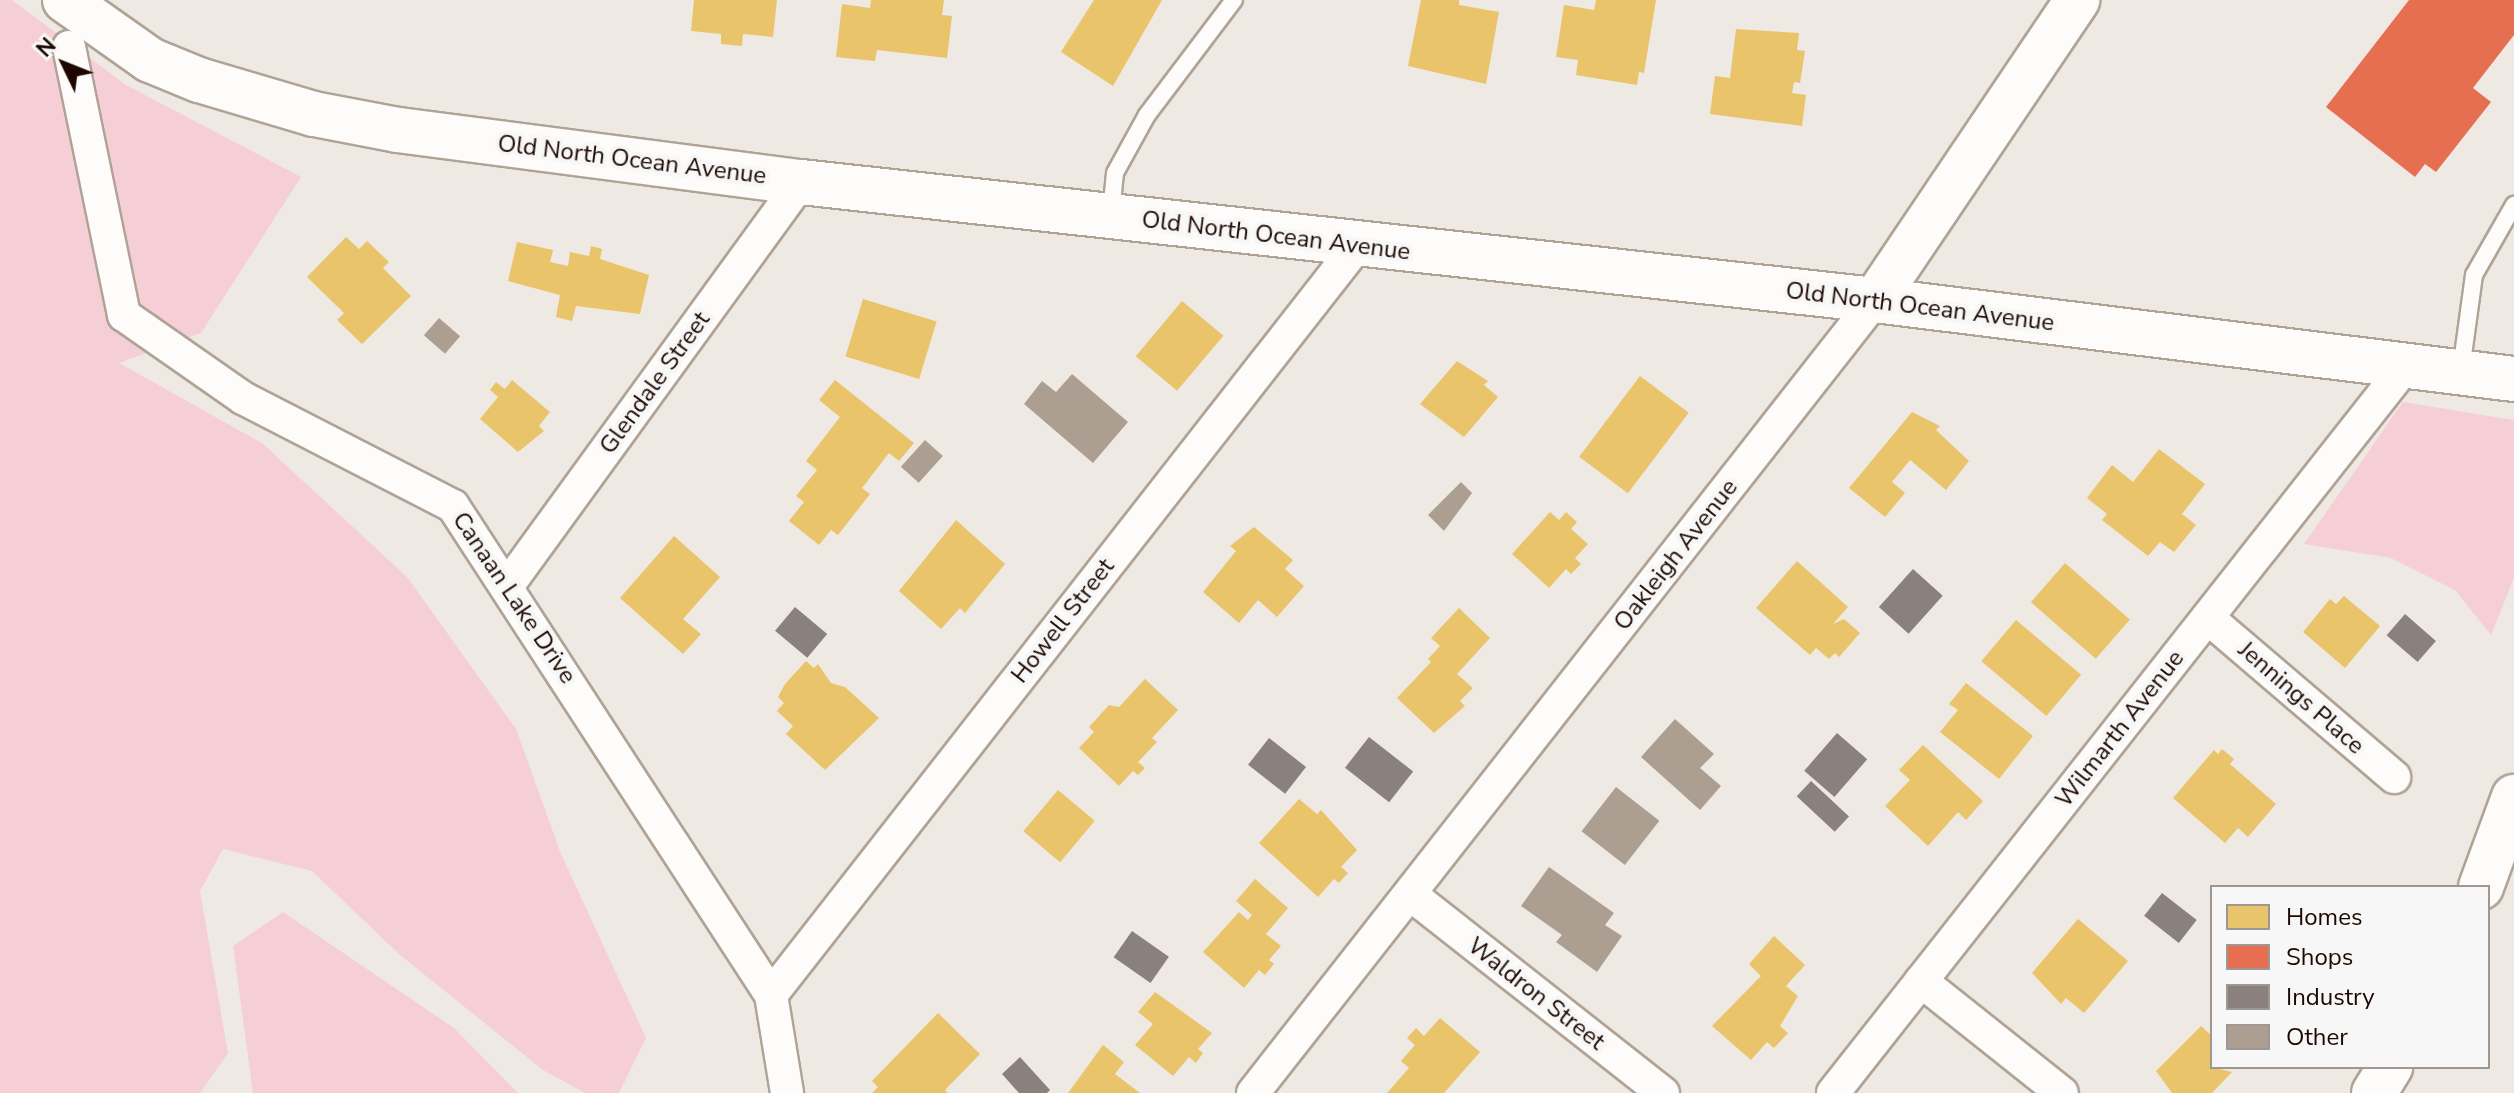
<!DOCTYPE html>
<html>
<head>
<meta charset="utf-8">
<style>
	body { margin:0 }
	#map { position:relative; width:2514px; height:1093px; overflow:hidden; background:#efe9e3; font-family:"Nunito Sans",sans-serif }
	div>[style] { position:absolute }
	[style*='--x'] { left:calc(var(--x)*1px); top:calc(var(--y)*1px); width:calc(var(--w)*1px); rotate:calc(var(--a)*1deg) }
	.green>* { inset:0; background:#f6cfd6 }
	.homes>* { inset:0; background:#e9c46a; transform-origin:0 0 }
	.shops>* { inset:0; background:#e76f51 }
	.industry>* { inset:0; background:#8a817c; transform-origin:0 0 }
	.building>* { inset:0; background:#ac9f92; transform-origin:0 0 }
	.roads { filter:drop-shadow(2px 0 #b0a396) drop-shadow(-2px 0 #b0a396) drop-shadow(0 2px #b0a396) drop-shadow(0 -2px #b0a396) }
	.lane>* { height:16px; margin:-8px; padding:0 8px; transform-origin:8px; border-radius:8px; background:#fdfcfb }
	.street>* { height:32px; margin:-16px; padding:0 16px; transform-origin:16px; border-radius:16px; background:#fdfcfb }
	.secondary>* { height:44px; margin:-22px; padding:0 22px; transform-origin:22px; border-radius:22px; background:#fdfcfb }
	span { translate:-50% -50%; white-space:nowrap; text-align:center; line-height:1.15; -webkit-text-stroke:8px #f7f7f7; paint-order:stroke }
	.street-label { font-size:24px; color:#1d0800 }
	.legend { position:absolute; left:2210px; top:885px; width:280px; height:184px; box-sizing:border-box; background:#f7f7f7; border:2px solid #a09794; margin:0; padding:10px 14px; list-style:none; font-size:24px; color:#1d0800 }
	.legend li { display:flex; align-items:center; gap:16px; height:40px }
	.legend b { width:40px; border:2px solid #a09794 }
	.north { position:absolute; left:24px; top:24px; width:80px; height:80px; -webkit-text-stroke:6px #f7f7f7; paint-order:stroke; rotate:313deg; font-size:22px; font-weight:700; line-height:32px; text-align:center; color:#1d0800 }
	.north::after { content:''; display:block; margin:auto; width:28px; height:36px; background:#1d0800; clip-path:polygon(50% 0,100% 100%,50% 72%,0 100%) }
</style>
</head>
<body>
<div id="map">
	<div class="green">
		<i style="clip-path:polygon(0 0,12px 0,126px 85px,301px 177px,201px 333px,119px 363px,262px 443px,407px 577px,516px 729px,561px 854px,646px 1038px,619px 1093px,585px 1093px,543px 1070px,400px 955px,312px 871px,223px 849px,200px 891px,228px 1053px,200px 1093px,0 1093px)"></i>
		<i style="clip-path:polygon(2403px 402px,2514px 420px,2514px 578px,2491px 635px,2455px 590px,2391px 558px,2304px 544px)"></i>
		<i style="clip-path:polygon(283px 912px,454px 1028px,518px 1093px,253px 1093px,233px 946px)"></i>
	</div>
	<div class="homes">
		<i style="clip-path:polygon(694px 0,777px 0,773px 37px,743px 34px,742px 46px,721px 44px,721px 34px,691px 31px)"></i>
		<i style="clip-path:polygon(871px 0,944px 0,942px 15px,952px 16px,947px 58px,877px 50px,875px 61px,836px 57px,842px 4px,870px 8px)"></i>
		<i style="clip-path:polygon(1094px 0,1162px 0,1113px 86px,1061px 52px)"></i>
		<i style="clip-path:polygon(1421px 0,1459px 0,1459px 5px,1499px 12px,1486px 84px,1408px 66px)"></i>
		<i style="clip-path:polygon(1596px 0,1656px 0,1644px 73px,1639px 72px,1637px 85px,1576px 75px,1578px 60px,1556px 57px,1564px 5px,1594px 10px)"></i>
		<i style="clip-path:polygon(1736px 29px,1799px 33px,1797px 50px,1805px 51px,1800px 83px,1794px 82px,1792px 93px,1806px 95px,1802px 126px,1710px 114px,1715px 76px,1730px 78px)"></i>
		<i style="clip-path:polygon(346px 237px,359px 249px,367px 241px,389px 262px,383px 268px,411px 296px,362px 344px,337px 320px,344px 313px,307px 277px)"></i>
		<i style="clip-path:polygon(517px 242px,553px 250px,550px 262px,568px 266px,570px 252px,589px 256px,591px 246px,602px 249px,600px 259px,649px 275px,640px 314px,576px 306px,572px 321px,556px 317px,560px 295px,508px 281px)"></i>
		<i style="left:863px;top:299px;width:77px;height:60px;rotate:17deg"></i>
		<i style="left:1182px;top:301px;width:54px;height:72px;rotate:40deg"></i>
		<i style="clip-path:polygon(1457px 361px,1488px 381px,1484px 385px,1498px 397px,1464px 437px,1420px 404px)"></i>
		<i style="left:1640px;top:376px;width:61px;height:101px;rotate:37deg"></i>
		<i style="clip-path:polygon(512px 380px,550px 412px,539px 426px,544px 431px,518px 452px,480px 419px,498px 397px,490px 390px,496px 382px,505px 389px)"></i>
		<i style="clip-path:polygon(835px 380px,914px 443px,899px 461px,889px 453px,862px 488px,870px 494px,838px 535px,831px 530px,819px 545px,789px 521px,804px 502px,796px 496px,817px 470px,806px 461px,840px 417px,819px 400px)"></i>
		<i style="clip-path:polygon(1912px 412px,1940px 426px,1936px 430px,1969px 461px,1946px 490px,1910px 460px,1892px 482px,1905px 493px,1885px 517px,1849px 488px)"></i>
		<i style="clip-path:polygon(2159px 449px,2205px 484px,2182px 514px,2196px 525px,2174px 552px,2160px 542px,2148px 556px,2102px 520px,2107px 514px,2087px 498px,2112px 465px,2133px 482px)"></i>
		<i style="clip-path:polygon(1550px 512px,1559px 520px,1566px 512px,1577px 522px,1571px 529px,1588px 544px,1575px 558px,1581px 564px,1571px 574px,1566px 569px,1549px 588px,1512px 554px)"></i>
		<i style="clip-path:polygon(956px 520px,1005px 564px,965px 613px,960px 608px,941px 629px,899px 591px)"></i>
		<i style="clip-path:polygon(1254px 527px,1293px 560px,1285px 569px,1304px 586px,1277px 617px,1258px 600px,1239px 623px,1203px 592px,1236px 551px,1230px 546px)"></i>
		<i style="clip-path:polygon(674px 536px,720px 577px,683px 619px,701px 634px,683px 654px,620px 598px)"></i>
		<i style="clip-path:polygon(1797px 561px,1848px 607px,1833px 624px,1844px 619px,1860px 633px,1839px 657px,1835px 653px,1829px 659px,1816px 648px,1810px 655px,1756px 608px)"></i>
		<i style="left:2065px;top:563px;width:86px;height:52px;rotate:41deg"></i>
		<i style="clip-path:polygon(2344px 596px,2380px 626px,2345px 668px,2303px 632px,2330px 599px,2336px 604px)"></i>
		<i style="clip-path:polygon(1459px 608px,1490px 638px,1457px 674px,1473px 688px,1460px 701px,1465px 706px,1434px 733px,1397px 698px,1431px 662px,1428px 659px,1440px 646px,1431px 638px)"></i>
		<i style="left:2016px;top:620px;width:85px;height:54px;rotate:40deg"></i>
		<i style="clip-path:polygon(806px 661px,814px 668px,818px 664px,831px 683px,845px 687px,879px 718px,825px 770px,786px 734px,793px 726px,777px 711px,784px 703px,778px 697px,785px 684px)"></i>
		<i style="clip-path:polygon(1145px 679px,1178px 710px,1152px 738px,1157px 742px,1138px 762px,1145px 768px,1138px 775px,1133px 771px,1119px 786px,1079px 748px,1094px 732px,1089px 727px,1109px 705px,1119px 707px)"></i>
		<i style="clip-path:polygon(1966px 683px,2033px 736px,1999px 779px,1940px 732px,1958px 710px,1949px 704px)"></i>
		<i style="clip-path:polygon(1923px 745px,1983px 801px,1966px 820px,1958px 812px,1928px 846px,1885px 806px,1910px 780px,1899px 770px)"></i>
		<i style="clip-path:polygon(2222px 749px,2234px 759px,2230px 764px,2276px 804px,2248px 837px,2238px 828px,2225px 843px,2173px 798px,2214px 750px,2218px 754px)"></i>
		<i style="left:1058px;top:790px;width:48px;height:54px;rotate:40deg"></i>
		<i style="clip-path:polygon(1299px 799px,1317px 814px,1321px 810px,1357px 850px,1341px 867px,1348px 873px,1339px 883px,1334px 879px,1318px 897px,1259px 843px)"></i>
		<i style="clip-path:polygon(1255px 879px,1288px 908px,1266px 934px,1281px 946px,1269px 960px,1274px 964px,1265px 975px,1259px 970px,1244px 988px,1203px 952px,1239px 912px,1248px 920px,1252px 915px,1236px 901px)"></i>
		<i style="clip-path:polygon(2078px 919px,2128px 961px,2084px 1013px,2066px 998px,2061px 1004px,2032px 973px)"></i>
		<i style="clip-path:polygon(1774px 936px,1805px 965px,1786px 986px,1798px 996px,1780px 1026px,1788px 1033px,1774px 1048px,1767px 1042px,1751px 1060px,1712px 1026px,1761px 976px,1749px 964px)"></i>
		<i style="clip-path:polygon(1155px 992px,1212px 1033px,1198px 1049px,1203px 1053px,1196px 1063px,1189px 1057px,1173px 1076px,1135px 1045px,1153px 1024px,1138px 1012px)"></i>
		<i style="clip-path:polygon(938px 1013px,980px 1054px,945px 1090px,948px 1093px,872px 1093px,878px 1087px,872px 1081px)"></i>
		<i style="clip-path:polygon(1440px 1018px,1480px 1052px,1444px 1093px,1387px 1093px,1409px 1068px,1401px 1061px,1415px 1045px,1407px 1038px,1416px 1028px,1424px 1036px)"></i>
		<i style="clip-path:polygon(2201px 1026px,2212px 1036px,2212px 1067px,2232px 1072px,2212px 1093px,2172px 1093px,2156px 1071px)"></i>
		<i style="clip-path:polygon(1103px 1045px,1124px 1062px,1115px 1074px,1140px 1093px,1068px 1093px)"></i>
	</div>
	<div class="shops">
		<i style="clip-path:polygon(2409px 0,2514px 0,2514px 35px,2473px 88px,2491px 102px,2436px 172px,2425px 164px,2415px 177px,2326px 107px)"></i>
	</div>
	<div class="industry">
		<i style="left:1913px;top:569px;width:40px;height:51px;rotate:42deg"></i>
		<i style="left:795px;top:607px;width:42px;height:31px;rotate:40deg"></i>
		<i style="left:2405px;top:614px;width:41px;height:28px;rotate:41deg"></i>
		<i style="left:1837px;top:733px;width:40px;height:50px;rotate:41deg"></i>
		<i style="left:1369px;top:737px;width:56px;height:39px;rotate:38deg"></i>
		<i style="left:1269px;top:738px;width:47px;height:34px;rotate:38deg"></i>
		<i style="left:1811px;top:781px;width:52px;height:21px;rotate:43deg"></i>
		<i style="left:2162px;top:893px;width:44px;height:29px;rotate:38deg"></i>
		<i style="left:1132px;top:931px;width:45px;height:32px;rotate:35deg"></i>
		<i style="clip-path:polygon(1020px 1057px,1050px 1090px,1047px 1093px,1019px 1093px,1002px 1074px)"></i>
	</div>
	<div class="building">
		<i style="left:439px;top:318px;width:28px;height:23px;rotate:41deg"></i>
		<i style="clip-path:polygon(1072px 374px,1128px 422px,1093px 463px,1024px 404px,1042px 381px,1056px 392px)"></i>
		<i style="left:925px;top:440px;width:24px;height:36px;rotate:42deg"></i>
		<i style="clip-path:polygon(1461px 482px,1472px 493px,1444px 531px,1428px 515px)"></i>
		<i style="clip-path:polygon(1675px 719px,1714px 754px,1700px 768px,1721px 786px,1700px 810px,1641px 757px)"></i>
		<i style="left:1616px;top:787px;width:55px;height:56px;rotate:38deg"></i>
		<i style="clip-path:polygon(1549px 867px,1614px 913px,1605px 925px,1622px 936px,1597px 972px,1556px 942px,1562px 935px,1521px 906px)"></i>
	</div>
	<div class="roads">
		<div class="lane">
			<i style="--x:1111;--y:213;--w:40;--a:-84.3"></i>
			<i style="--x:1115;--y:173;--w:66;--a:-61.1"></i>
			<i style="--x:1147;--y:115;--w:144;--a:-52.9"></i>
			<i style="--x:2461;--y:370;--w:96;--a:-82.2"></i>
			<i style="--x:2474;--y:275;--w:81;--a:-60.3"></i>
		</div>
		<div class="street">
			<i style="--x:69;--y:47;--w:274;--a:78.4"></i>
			<i style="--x:124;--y:315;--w:145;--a:34.9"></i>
			<i style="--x:243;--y:398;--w:236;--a:27.2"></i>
			<i style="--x:453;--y:506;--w:583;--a:56.96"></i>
			<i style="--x:771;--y:995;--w:99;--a:80.7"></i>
			<i style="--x:508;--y:585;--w:498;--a:-54"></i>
			<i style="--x:2208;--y:618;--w:245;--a:40.5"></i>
			<i style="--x:1410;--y:894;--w:322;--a:38.2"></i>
			<i style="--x:1921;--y:981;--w:180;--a:38.5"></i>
			<i style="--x:771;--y:995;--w:950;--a:-51.97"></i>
			<i style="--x:1253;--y:1093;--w:1008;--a:-51.89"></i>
			<i style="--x:1833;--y:1093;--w:928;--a:-51.78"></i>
		</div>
		<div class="secondary">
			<i style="--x:65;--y:0;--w:104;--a:35.2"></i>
			<i style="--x:150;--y:60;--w:53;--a:22.2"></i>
			<i style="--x:199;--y:80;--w:120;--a:16.5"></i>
			<i style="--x:314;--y:114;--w:86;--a:10.8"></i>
			<i style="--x:398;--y:130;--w:406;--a:7.4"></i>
			<i style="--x:801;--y:182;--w:1080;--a:6.27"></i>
			<i style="--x:1875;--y:300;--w:644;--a:7.05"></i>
			<i style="--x:1875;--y:300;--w:362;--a:-56"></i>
			<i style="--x:2481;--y:887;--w:96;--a:-69.9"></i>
			<i style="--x:2374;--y:1093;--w:31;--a:-58"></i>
		</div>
	</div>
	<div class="street-label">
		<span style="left:632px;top:160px;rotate:7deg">Old North Ocean Avenue</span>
		<span style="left:1276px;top:236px;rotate:7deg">Old North Ocean Avenue</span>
		<span style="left:1920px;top:307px;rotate:7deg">Old North Ocean Avenue</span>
		<span style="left:655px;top:383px;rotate:-54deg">Glendale Street</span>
		<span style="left:1676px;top:555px;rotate:-52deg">Oakleigh Avenue</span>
		<span style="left:514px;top:598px;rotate:56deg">Canaan Lake Drive</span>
		<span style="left:1063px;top:621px;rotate:-52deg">Howell Street</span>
		<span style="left:2301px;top:698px;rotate:41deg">Jennings Place</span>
		<span style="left:2120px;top:729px;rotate:-52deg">Wilmarth Avenue</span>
		<span style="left:1536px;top:994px;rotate:38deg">Waldron Street</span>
	</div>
	<ul class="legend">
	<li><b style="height:22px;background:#e9c46a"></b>Homes</li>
	<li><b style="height:22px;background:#e76f51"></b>Shops</li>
	<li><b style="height:22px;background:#8a817c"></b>Industry</li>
	<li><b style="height:22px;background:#ac9f92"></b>Other</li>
	</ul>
	<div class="north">N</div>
</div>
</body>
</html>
